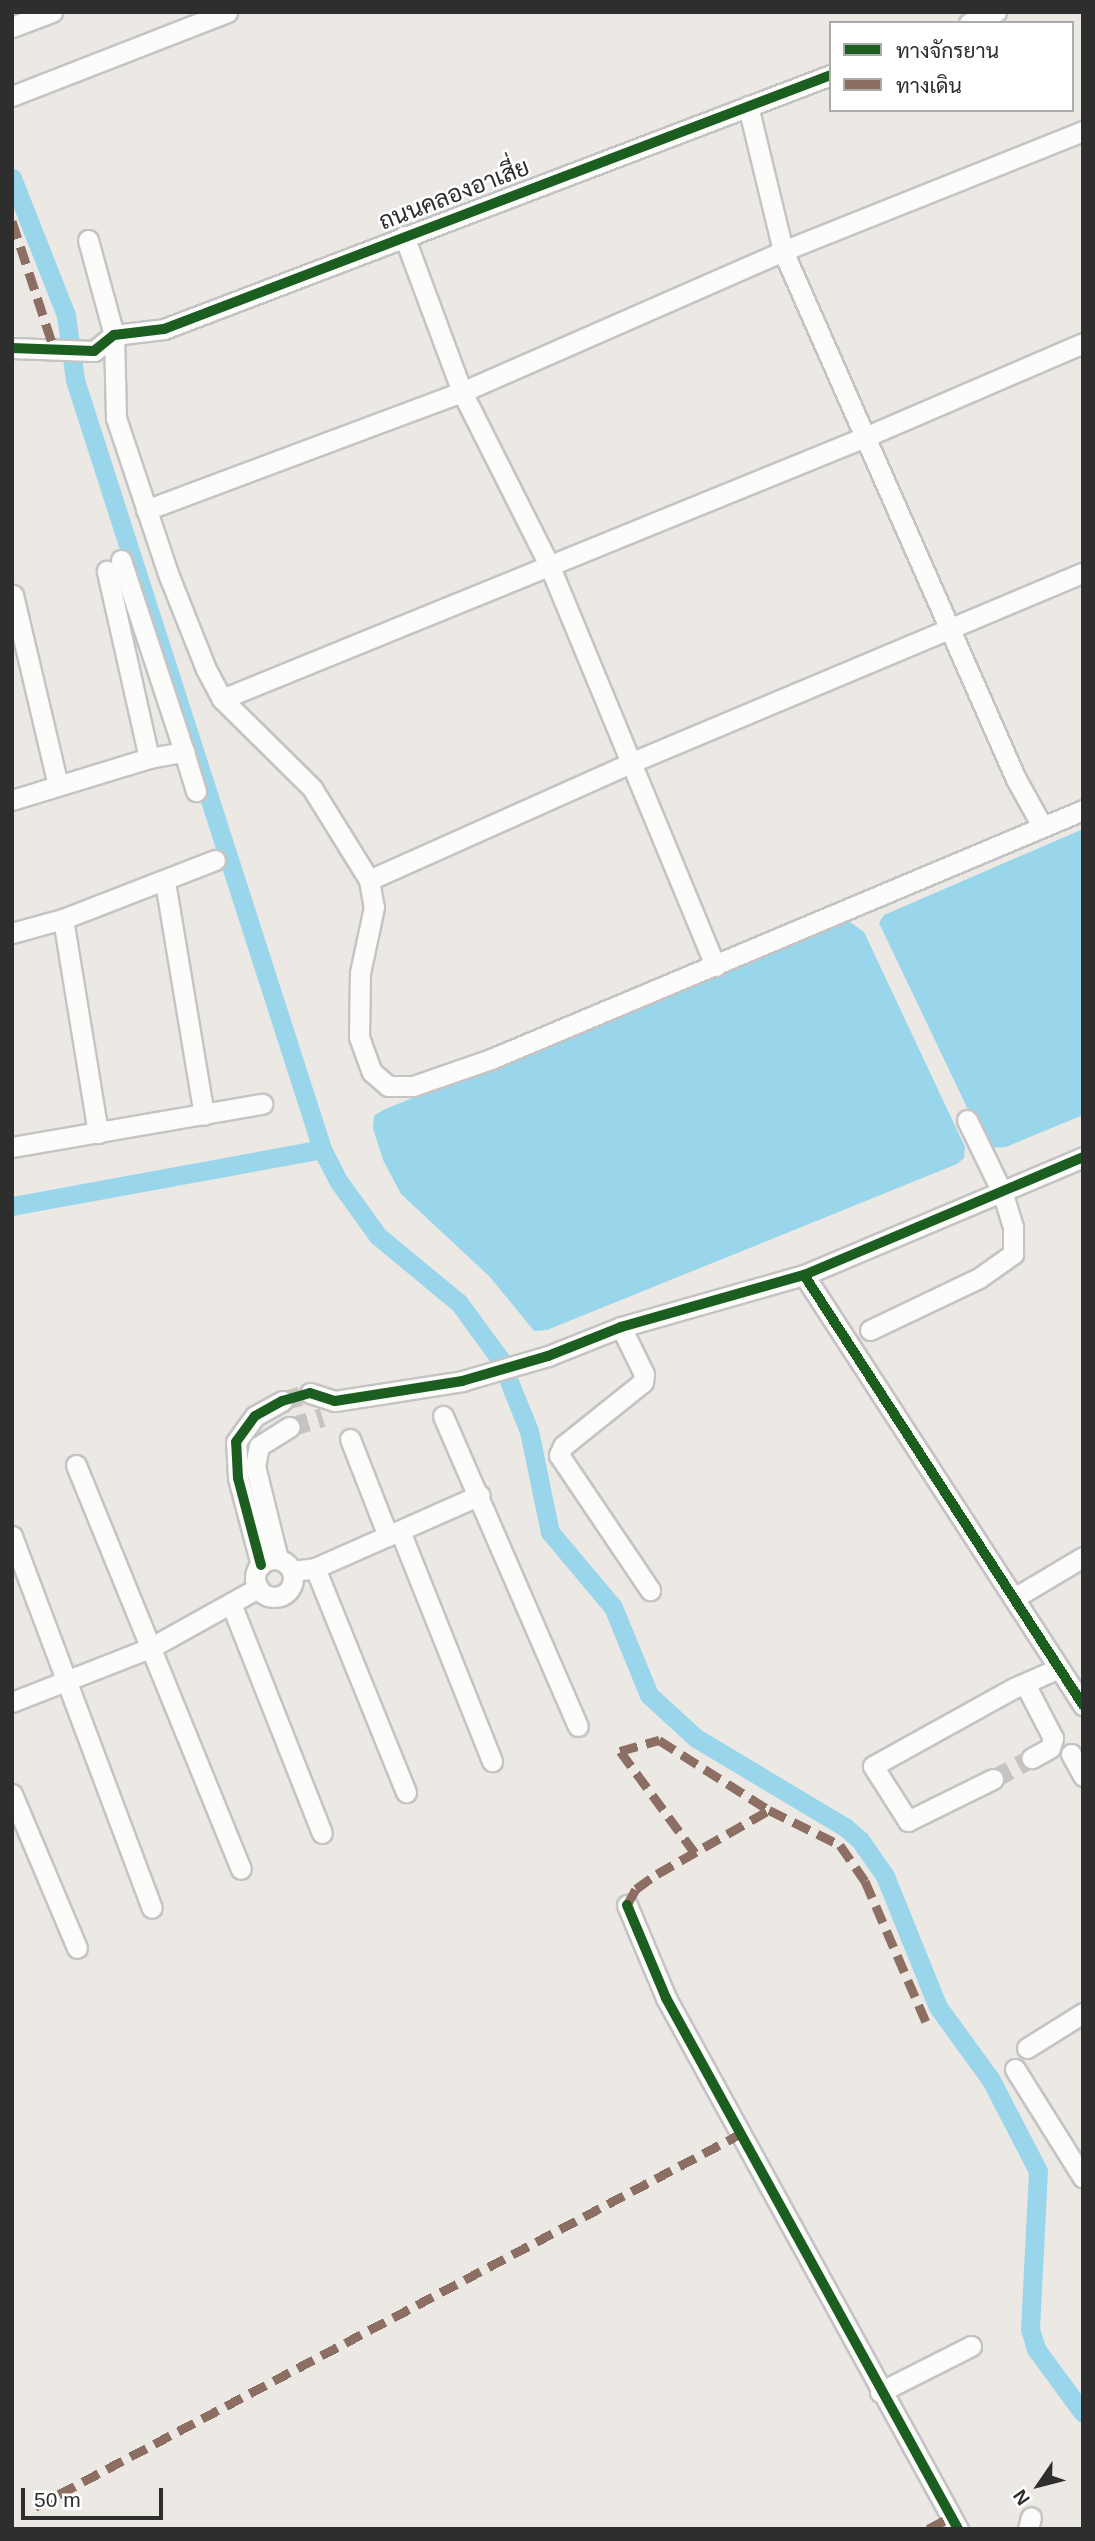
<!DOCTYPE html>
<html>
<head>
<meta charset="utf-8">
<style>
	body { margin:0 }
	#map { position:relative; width:1095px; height:2541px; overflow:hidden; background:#ece8e4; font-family:Helvetica,Sarabun,sans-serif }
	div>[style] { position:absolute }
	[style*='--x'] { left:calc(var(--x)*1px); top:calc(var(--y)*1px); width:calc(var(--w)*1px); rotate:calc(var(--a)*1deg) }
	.water>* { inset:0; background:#99d6ec }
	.canal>* { height:19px; margin:-9.5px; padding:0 9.5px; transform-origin:9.5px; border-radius:9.5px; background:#99d6ec }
	.minor-tunnel>* { height:19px; margin-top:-9.5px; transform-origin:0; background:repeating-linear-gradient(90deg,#c6c3c0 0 19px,transparent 0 29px) }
	.roads { filter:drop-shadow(2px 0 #c5c4c5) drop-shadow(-2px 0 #c5c4c5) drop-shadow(0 2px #c5c4c5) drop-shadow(0 -2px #c5c4c5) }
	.minor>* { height:19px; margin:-9.5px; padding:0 9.5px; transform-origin:9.5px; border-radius:9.5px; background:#fcfcfb }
	.minor>.ring { margin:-9.5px; padding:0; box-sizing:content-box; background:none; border:19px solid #fcfcfb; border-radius:50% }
	.quiet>* { height:9px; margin-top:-4.5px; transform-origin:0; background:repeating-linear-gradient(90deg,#8d6e63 0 18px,transparent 0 27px) }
	.cycleway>* { height:10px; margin:-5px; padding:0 5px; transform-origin:5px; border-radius:5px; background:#1b5e20 }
	span { translate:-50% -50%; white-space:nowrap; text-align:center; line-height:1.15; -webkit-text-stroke:5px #fff; paint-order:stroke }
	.street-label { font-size:24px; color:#2e2e2e }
	.frame { position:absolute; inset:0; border:14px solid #2e2e2e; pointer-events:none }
	.legend { position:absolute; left:829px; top:21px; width:245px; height:91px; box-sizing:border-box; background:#fff; border:2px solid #ababab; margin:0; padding:9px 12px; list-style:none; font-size:21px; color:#2e2e2e }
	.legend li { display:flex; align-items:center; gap:14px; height:35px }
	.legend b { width:35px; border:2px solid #ababab }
	.north { position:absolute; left:1004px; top:2450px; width:70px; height:70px; -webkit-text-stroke:5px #fff; paint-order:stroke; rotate:235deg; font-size:19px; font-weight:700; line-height:28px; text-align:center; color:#2e2e2e }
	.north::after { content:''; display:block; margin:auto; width:24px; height:32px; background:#2e2e2e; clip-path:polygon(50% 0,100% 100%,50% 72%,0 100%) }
	.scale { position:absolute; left:21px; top:2488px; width:142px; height:32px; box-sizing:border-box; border:4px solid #2e2e2e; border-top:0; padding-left:9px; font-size:21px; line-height:24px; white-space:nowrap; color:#2e2e2e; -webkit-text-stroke:5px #fff; paint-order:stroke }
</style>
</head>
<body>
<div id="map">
	<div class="water">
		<i style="clip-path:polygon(1083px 829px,1083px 1115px,1006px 1147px,991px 1148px,984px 1143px,879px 923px,884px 915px)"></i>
		<i style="clip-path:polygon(847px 920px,864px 932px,965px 1147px,964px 1158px,957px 1164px,547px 1330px,534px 1331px,490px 1277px,401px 1194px,383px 1160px,373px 1128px,374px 1116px,383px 1110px)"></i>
	</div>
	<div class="canal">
		<i style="--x:12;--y:178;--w:147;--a:68.5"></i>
		<i style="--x:66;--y:315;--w:66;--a:82.1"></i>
		<i style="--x:75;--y:380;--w:808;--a:72.19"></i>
		<i style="--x:322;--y:1149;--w:37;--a:63"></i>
		<i style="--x:339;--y:1182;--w:67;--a:54.2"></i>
		<i style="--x:378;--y:1236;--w:105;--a:39.6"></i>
		<i style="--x:459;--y:1303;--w:69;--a:53.8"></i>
		<i style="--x:500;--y:1359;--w:78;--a:68.1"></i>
		<i style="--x:529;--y:1431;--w:103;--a:78.3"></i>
		<i style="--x:550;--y:1532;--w:98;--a:50"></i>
		<i style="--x:613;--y:1607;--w:95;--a:67.8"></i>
		<i style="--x:649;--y:1695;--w:64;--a:42.5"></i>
		<i style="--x:696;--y:1738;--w:174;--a:30.9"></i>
		<i style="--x:845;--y:1827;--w:20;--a:41"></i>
		<i style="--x:860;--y:1840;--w:44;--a:55.2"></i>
		<i style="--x:885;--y:1876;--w:141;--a:68"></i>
		<i style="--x:938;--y:2007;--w:90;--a:54"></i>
		<i style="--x:991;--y:2080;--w:102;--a:62.7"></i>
		<i style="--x:1038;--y:2171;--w:158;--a:92.9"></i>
		<i style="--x:1030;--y:2329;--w:21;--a:73"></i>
		<i style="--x:1036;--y:2349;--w:79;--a:53.7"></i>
		<i style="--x:12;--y:1206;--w:315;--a:-10.4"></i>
	</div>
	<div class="minor-tunnel">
		<i style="--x:282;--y:1401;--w:29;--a:-16"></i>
		<i style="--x:290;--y:1427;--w:34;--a:-17"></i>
		<i style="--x:993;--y:1779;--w:44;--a:-28.3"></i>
	</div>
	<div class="roads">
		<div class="minor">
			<i style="--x:969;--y:23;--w:29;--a:-22"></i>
			<i style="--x:12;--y:27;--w:43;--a:-20.6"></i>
			<i style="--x:12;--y:96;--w:231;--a:-21.3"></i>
			<i style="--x:748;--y:106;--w:149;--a:76.4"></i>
			<i style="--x:783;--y:251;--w:577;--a:66.19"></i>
			<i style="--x:1016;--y:779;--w:54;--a:61"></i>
			<i style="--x:404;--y:236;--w:166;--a:69.6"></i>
			<i style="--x:462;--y:392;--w:196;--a:63.3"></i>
			<i style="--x:550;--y:567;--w:432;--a:67.5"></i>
			<i style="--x:88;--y:240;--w:98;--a:74.7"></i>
			<i style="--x:114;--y:335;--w:83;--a:88.6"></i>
			<i style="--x:116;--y:418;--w:167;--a:71.5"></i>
			<i style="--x:169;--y:576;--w:100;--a:68.3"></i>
			<i style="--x:206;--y:669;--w:34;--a:62"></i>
			<i style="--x:222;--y:699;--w:127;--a:44.7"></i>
			<i style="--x:312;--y:788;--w:108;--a:58.2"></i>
			<i style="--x:369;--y:880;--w:27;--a:80"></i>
			<i style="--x:374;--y:907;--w:67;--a:102"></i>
			<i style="--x:360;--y:973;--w:64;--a:90.9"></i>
			<i style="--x:359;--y:1037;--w:37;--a:70"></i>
			<i style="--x:372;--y:1072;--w:21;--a:41"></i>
			<i style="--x:388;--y:1086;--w:25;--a:0"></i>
			<i style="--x:413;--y:1086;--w:83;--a:-19.1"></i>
			<i style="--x:491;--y:1059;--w:642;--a:-22.81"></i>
			<i style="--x:12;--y:348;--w:82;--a:2.1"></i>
			<i style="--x:94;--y:351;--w:26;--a:-39"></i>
			<i style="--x:114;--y:335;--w:50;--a:-6.8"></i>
			<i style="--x:164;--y:329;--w:714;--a:-20.85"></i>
			<i style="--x:146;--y:510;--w:337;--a:-20.5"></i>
			<i style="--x:462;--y:392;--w:351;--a:-23.7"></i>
			<i style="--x:783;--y:251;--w:323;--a:-21.8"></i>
			<i style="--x:121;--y:560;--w:202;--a:71.8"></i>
			<i style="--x:13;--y:595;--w:195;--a:76.7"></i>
			<i style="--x:222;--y:699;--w:694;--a:-22.17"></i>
			<i style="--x:865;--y:437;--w:237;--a:-23.3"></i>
			<i style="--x:149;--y:758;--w:36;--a:-10"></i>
			<i style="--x:184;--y:752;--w:41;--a:72.9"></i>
			<i style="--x:12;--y:800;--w:143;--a:-17"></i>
			<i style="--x:149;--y:758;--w:192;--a:-102.7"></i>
			<i style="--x:369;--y:880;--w:286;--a:-24.1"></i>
			<i style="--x:630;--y:763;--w:491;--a:-22.8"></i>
			<i style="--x:165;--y:882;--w:236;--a:80.5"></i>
			<i style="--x:63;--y:919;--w:217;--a:80.7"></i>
			<i style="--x:12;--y:933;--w:53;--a:-15.4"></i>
			<i style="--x:63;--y:919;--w:163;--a:-21.2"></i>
			<i style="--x:12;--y:1147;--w:254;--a:-9.8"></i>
			<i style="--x:804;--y:1275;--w:513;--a:57.02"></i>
			<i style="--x:621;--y:1327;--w:52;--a:63.9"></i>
			<i style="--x:644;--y:1374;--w:8;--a:97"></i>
			<i style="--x:643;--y:1382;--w:102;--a:141.3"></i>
			<i style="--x:563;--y:1446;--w:10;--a:114"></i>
			<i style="--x:559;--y:1455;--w:163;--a:56"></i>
			<i style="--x:870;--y:1330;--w:121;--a:-25.5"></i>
			<i style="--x:979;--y:1278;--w:42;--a:-35.2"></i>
			<i style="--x:1013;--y:1254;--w:27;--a:-90"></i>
			<i style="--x:1013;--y:1227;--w:37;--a:-107"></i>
			<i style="--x:1002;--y:1192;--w:80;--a:-115.9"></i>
			<i style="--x:310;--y:1393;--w:26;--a:18"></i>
			<i style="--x:335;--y:1401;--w:129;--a:-8.9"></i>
			<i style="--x:462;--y:1381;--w:90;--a:-16.2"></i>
			<i style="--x:548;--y:1356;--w:79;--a:-21.7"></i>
			<i style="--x:621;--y:1327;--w:190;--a:-15.9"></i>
			<i style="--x:804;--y:1275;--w:303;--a:-22.9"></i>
			<i style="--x:443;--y:1416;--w:338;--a:66.5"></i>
			<i style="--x:350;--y:1439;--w:104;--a:68.6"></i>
			<i style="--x:76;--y:1465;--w:436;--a:67.8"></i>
			<i style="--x:400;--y:1531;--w:248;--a:68.2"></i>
			<i style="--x:12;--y:1536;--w:397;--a:69.4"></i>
			<i style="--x:278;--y:1559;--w:96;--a:-103.9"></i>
			<i style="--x:255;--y:1466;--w:20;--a:-79"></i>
			<i style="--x:259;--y:1446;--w:36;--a:-32"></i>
			<i class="ring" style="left:255px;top:1559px;width:19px;height:19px"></i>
			<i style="--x:261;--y:1565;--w:90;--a:-104.8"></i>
			<i style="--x:238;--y:1478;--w:36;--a:-93"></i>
			<i style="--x:236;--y:1442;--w:32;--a:-54"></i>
			<i style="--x:255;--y:1416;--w:31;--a:-29"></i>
			<i style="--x:315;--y:1568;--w:242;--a:67.9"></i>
			<i style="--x:292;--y:1571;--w:23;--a:-7"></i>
			<i style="--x:315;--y:1568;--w:180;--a:-23.9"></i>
			<i style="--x:1014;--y:1598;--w:80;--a:-30.7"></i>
			<i style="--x:232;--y:1606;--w:244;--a:68.4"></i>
			<i style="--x:1025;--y:1684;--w:61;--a:62.6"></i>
			<i style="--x:1053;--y:1738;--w:10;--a:107"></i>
			<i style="--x:1050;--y:1748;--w:21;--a:151"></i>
			<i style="--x:12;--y:1702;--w:148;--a:-21.4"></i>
			<i style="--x:150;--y:1648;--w:124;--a:-29.1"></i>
			<i style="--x:1071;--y:1754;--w:25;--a:61"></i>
			<i style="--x:993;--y:1779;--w:95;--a:153.7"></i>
			<i style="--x:908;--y:1821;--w:65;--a:-122.5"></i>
			<i style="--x:873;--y:1766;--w:161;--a:-29"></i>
			<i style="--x:1014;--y:1688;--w:49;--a:-24"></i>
			<i style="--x:12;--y:1794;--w:167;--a:67.1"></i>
			<i style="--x:627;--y:1905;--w:101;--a:67.2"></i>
			<i style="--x:666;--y:1998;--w:606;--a:61.19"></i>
			<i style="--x:1027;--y:2048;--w:66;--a:-32"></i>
			<i style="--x:1015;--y:2069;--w:128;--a:58"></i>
			<i style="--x:880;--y:2392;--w:102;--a:-26.8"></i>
			<i style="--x:1028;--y:2529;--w:12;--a:-76"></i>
		</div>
	</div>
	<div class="quiet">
		<i style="--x:12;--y:221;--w:135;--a:71.8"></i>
		<i style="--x:695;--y:1853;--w:127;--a:-126.3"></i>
		<i style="--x:620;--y:1751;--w:41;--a:-15.8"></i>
		<i style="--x:659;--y:1740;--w:130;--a:32.5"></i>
		<i style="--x:769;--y:1810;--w:79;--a:26.2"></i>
		<i style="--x:840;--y:1845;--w:44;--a:55.2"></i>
		<i style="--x:865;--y:1881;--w:161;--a:66.6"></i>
		<i style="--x:627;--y:1905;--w:18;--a:-61"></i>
		<i style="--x:636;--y:1889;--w:26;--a:-36"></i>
		<i style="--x:657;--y:1874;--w:129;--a:-29.7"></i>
		<i style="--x:35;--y:2507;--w:798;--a:-27.88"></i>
		<i style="--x:928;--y:2529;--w:26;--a:-28"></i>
	</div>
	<div class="cycleway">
		<i style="--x:12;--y:348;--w:82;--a:2.1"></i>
		<i style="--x:94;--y:351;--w:26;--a:-39"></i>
		<i style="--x:114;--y:335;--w:50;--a:-6.8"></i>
		<i style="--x:164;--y:329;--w:714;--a:-20.85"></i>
		<i style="--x:804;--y:1275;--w:513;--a:57.02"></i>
		<i style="--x:261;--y:1565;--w:90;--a:-104.8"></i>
		<i style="--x:238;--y:1478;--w:36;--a:-93"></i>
		<i style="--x:236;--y:1442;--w:32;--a:-54"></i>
		<i style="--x:255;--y:1416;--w:31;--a:-29"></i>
		<i style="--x:282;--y:1401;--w:29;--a:-16"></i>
		<i style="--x:310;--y:1393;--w:26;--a:18"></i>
		<i style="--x:335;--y:1401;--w:129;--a:-8.9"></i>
		<i style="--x:462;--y:1381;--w:90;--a:-16.2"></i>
		<i style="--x:548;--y:1356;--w:79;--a:-21.7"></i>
		<i style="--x:621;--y:1327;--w:190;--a:-15.9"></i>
		<i style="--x:804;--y:1275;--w:303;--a:-22.9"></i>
		<i style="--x:627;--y:1905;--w:101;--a:67.2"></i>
		<i style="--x:666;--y:1998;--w:606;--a:61.19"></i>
	</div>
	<div class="street-label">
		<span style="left:454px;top:194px;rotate:-21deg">ถนนคลองอาเสี่ย</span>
	</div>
	<div class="frame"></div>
	<ul class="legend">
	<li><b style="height:9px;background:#1b5e20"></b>ทางจักรยาน</li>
	<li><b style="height:9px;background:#8d6e63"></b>ทางเดิน</li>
	</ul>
	<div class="north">N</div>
	<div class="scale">50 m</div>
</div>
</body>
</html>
